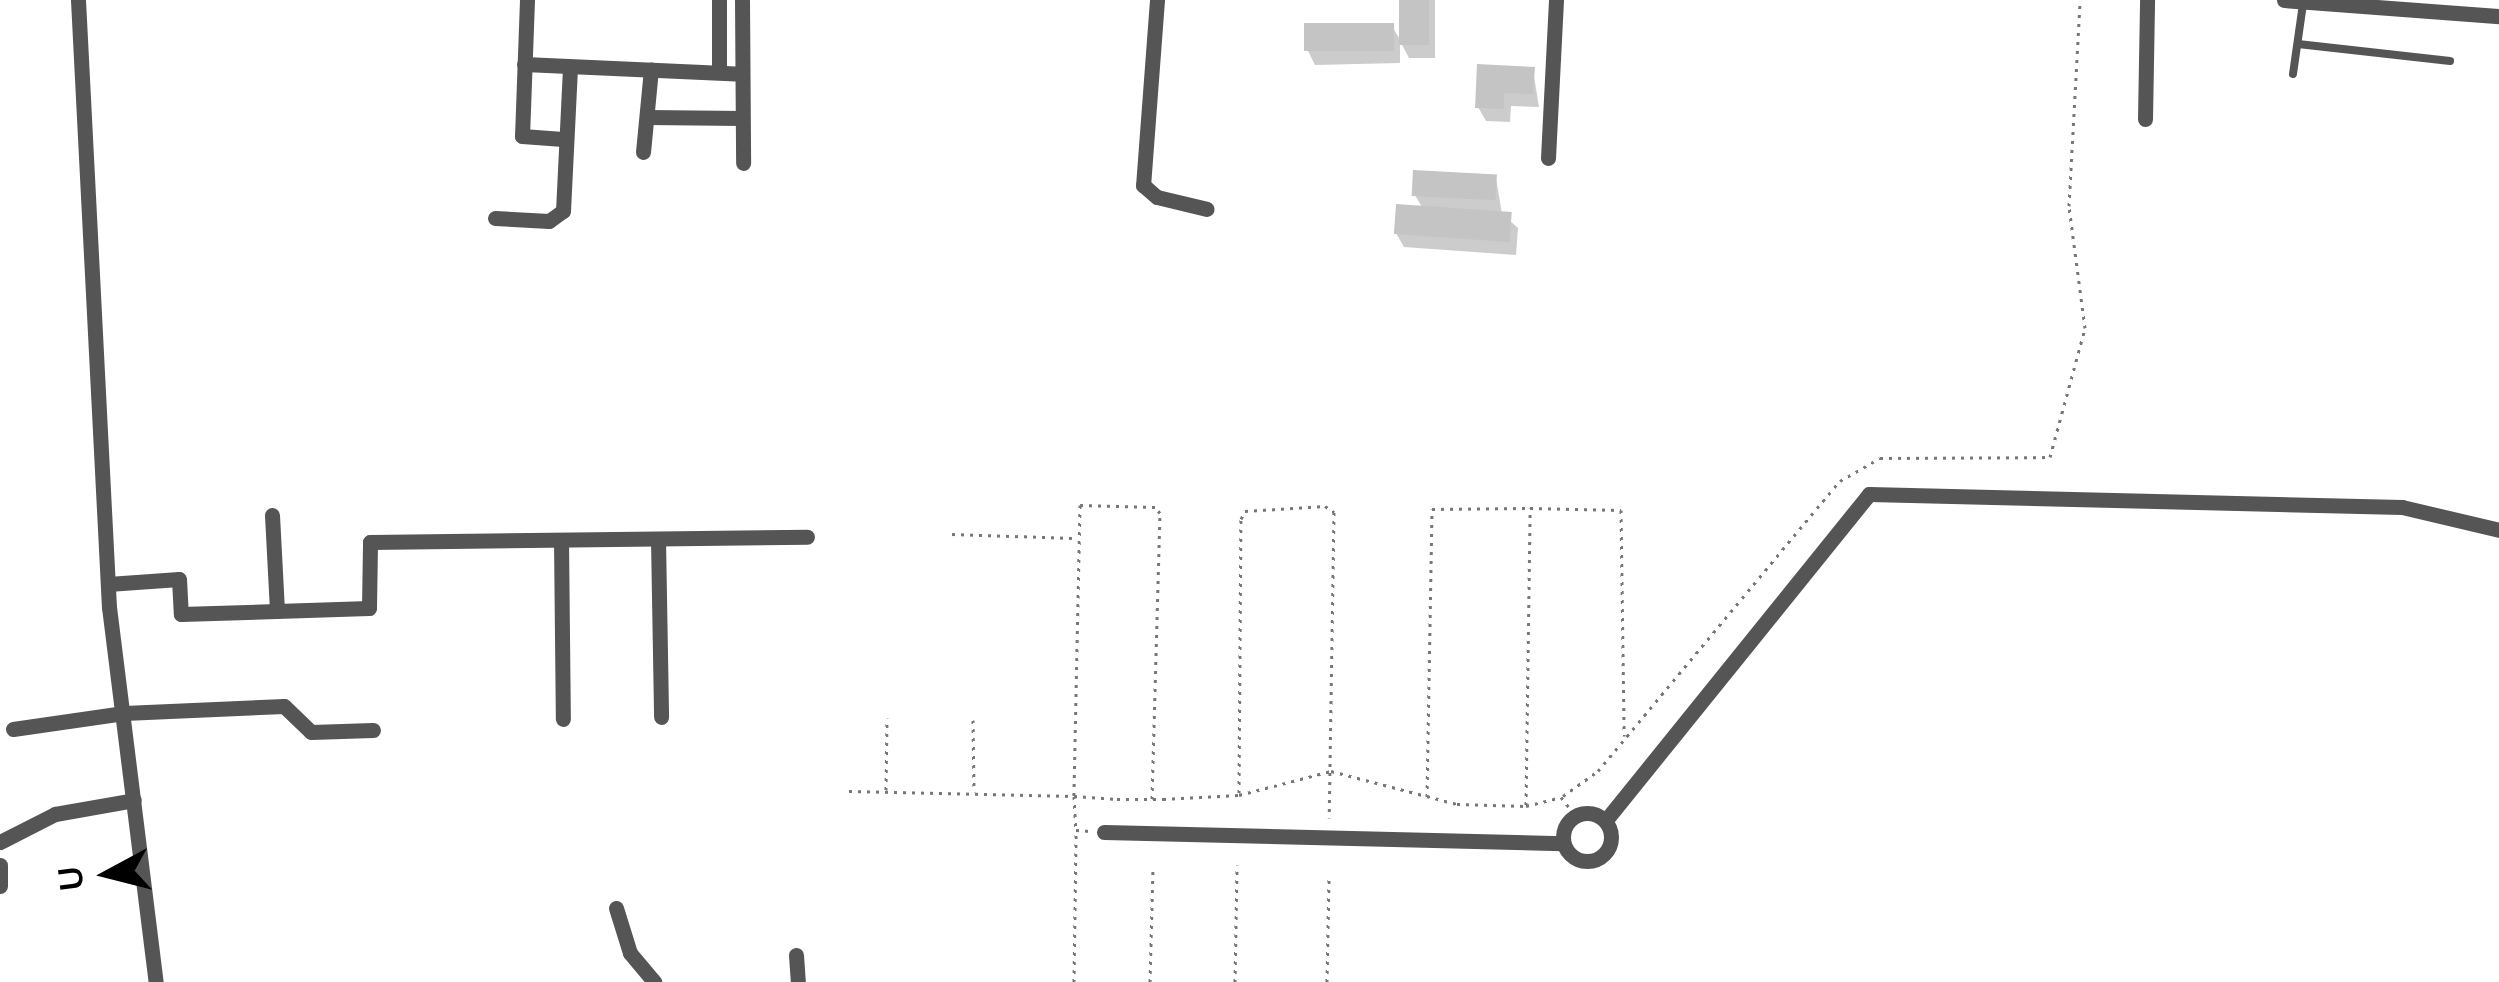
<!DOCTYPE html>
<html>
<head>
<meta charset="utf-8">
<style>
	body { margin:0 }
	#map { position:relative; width:2499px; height:982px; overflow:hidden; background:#fff; font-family:"Nunito Sans",sans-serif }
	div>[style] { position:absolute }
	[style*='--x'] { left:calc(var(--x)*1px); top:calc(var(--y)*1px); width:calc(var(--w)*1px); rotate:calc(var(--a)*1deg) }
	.shadow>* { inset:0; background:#0003 }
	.building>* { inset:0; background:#c4c4c4; transform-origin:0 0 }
	.path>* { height:3px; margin-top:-1.5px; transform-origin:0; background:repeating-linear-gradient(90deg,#777 0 3px,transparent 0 9px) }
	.lane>* { height:8px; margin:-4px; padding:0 4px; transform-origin:4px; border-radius:4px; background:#555 }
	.street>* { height:15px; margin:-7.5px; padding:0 7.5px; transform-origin:7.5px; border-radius:7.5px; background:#555 }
	.street>.ring { margin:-7.5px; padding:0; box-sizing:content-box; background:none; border:15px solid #555; border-radius:50% }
	span { translate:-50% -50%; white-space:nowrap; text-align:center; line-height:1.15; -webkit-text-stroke:10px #fff; paint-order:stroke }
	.north { position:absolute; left:48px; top:814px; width:120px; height:120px; -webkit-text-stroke:9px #fff; paint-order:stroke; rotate:263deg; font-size:33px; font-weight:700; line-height:48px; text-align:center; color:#000 }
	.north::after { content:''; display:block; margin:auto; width:42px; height:54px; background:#000; clip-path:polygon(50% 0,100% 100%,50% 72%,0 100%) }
</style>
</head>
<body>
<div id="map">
	<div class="shadow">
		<i style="clip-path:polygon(1402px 0,1435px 0,1435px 58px,1409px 58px,1400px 41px,1400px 63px,1315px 65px,1308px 51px,1392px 26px,1402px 43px)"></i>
		<i style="clip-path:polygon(1533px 70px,1539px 107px,1511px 106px,1510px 122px,1486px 121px,1478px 107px)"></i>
		<i style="clip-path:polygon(1496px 178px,1502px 214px,1518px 228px,1516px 255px,1404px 247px,1396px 233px,1423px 209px,1415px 195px)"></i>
	</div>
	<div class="building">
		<i style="left:1399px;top:0;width:30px;height:45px"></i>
		<i style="left:1394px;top:23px;width:28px;height:90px;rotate:90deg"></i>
		<i style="clip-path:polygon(1477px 64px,1535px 67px,1533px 94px,1504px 93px,1504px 109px,1475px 108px)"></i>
		<i style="left:1413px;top:170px;width:84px;height:26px;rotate:3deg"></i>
		<i style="left:1396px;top:204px;width:116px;height:30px;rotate:4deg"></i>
	</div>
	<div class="path">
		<i style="--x:952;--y:534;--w:120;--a:1.9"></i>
		<i style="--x:973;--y:720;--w:72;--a:89.2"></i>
		<i style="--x:886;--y:790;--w:72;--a:-89.2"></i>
		<i style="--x:849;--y:791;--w:225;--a:1.3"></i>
		<i style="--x:1074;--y:796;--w:34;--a:87"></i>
		<i style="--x:1239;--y:793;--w:274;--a:-89.6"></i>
		<i style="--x:1241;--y:519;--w:9;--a:-63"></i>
		<i style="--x:1245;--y:511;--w:80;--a:-3.6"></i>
		<i style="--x:1325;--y:506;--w:11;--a:34"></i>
		<i style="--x:1334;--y:512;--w:306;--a:90.9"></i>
		<i style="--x:1563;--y:796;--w:43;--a:-35.5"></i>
		<i style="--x:1598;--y:771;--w:378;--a:-50.2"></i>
		<i style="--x:1840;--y:481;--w:46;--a:-29.9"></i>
		<i style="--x:1880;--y:458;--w:170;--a:-0.3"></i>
		<i style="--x:2050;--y:457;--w:134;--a:-74.8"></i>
		<i style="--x:2085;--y:328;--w:123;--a:-97.5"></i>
		<i style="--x:2069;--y:206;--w:206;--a:-86.9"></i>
		<i style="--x:1427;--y:797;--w:288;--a:-89"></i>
		<i style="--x:1432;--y:509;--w:97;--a:-0.6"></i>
		<i style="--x:1152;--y:799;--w:286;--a:-88.4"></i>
		<i style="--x:1160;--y:513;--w:8;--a:-130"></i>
		<i style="--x:1155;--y:507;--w:75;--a:-178.5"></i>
		<i style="--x:1080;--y:505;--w:291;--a:91.2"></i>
		<i style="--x:1074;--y:796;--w:43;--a:4"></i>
		<i style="--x:1117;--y:799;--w:46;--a:0"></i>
		<i style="--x:1163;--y:799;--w:76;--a:-3"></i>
		<i style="--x:1239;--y:795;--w:95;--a:-14.6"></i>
		<i style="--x:1331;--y:771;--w:130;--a:14.7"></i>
		<i style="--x:1457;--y:804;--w:69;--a:1.7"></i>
		<i style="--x:1526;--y:806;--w:36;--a:-14"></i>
		<i style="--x:1561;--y:797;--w:23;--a:52"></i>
		<i style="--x:1526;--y:805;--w:297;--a:-89.2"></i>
		<i style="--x:1530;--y:508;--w:91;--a:1.3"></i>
		<i style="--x:1621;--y:510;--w:226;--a:89.2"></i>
		<i style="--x:1074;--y:982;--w:152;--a:-89.2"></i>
		<i style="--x:1076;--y:830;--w:14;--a:4"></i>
		<i style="--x:1150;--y:982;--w:115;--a:-88.5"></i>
		<i style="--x:1235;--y:982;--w:117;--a:-89"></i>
		<i style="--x:1327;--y:982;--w:107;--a:-88.9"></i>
	</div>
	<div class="lane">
		<i style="--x:2298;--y:44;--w:153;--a:6.4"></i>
		<i style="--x:2293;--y:74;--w:71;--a:-81.9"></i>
	</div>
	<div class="street">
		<i style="--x:78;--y:0;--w:608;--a:87.08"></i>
		<i style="--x:109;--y:607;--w:378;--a:82.9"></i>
		<i style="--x:527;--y:0;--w:136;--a:92.1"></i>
		<i style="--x:522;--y:136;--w:41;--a:4.2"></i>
		<i style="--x:719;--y:0;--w:72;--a:90"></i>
		<i style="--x:742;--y:0;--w:163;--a:89.6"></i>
		<i style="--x:1157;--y:0;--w:186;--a:94.3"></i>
		<i style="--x:1143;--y:185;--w:18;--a:41"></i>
		<i style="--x:1157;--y:197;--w:51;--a:13.5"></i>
		<i style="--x:2284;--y:0;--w:216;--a:4.3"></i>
		<i style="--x:524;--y:64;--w:217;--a:2.6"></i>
		<i style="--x:647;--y:117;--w:95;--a:0.6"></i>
		<i style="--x:2145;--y:119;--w:119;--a:-89"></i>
		<i style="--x:643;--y:152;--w:83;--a:-84.5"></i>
		<i style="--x:1548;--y:158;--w:158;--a:-87.1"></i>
		<i style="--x:495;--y:218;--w:54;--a:3.2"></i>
		<i style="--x:549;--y:221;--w:17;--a:-36"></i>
		<i style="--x:563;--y:211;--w:143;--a:-87.2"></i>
		<i style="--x:272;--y:515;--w:96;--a:87"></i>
		<i style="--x:658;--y:539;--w:178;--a:89"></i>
		<i style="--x:561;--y:540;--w:179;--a:89.4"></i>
		<i style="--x:108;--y:584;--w:71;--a:-4"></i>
		<i style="--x:179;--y:579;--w:35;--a:87"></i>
		<i style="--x:181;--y:614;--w:188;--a:-1.8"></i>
		<i style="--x:369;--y:608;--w:66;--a:-89.1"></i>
		<i style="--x:370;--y:542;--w:437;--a:-0.7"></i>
		<i style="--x:13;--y:729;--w:112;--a:-8.2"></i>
		<i style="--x:124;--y:713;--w:160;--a:-2.5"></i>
		<i style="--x:284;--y:706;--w:37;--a:44"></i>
		<i style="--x:311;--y:732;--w:62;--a:-1.8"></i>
		<i class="ring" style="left:1563px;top:813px;width:33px;height:33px"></i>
		<i style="--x:1606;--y:820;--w:419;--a:-51.1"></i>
		<i style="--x:1869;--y:494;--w:533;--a:1.4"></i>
		<i style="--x:2402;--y:507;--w:100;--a:13.3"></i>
		<i style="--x:1104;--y:832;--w:459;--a:1.4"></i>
		<i style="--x:0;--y:842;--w:62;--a:-27"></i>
		<i style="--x:55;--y:814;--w:80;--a:-10"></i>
		<i style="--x:0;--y:865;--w:21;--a:90"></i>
		<i style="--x:616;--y:908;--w:47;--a:72.7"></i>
		<i style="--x:630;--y:953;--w:38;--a:50"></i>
		<i style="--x:796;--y:955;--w:27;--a:86"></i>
	</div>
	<div class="north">U</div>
</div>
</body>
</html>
